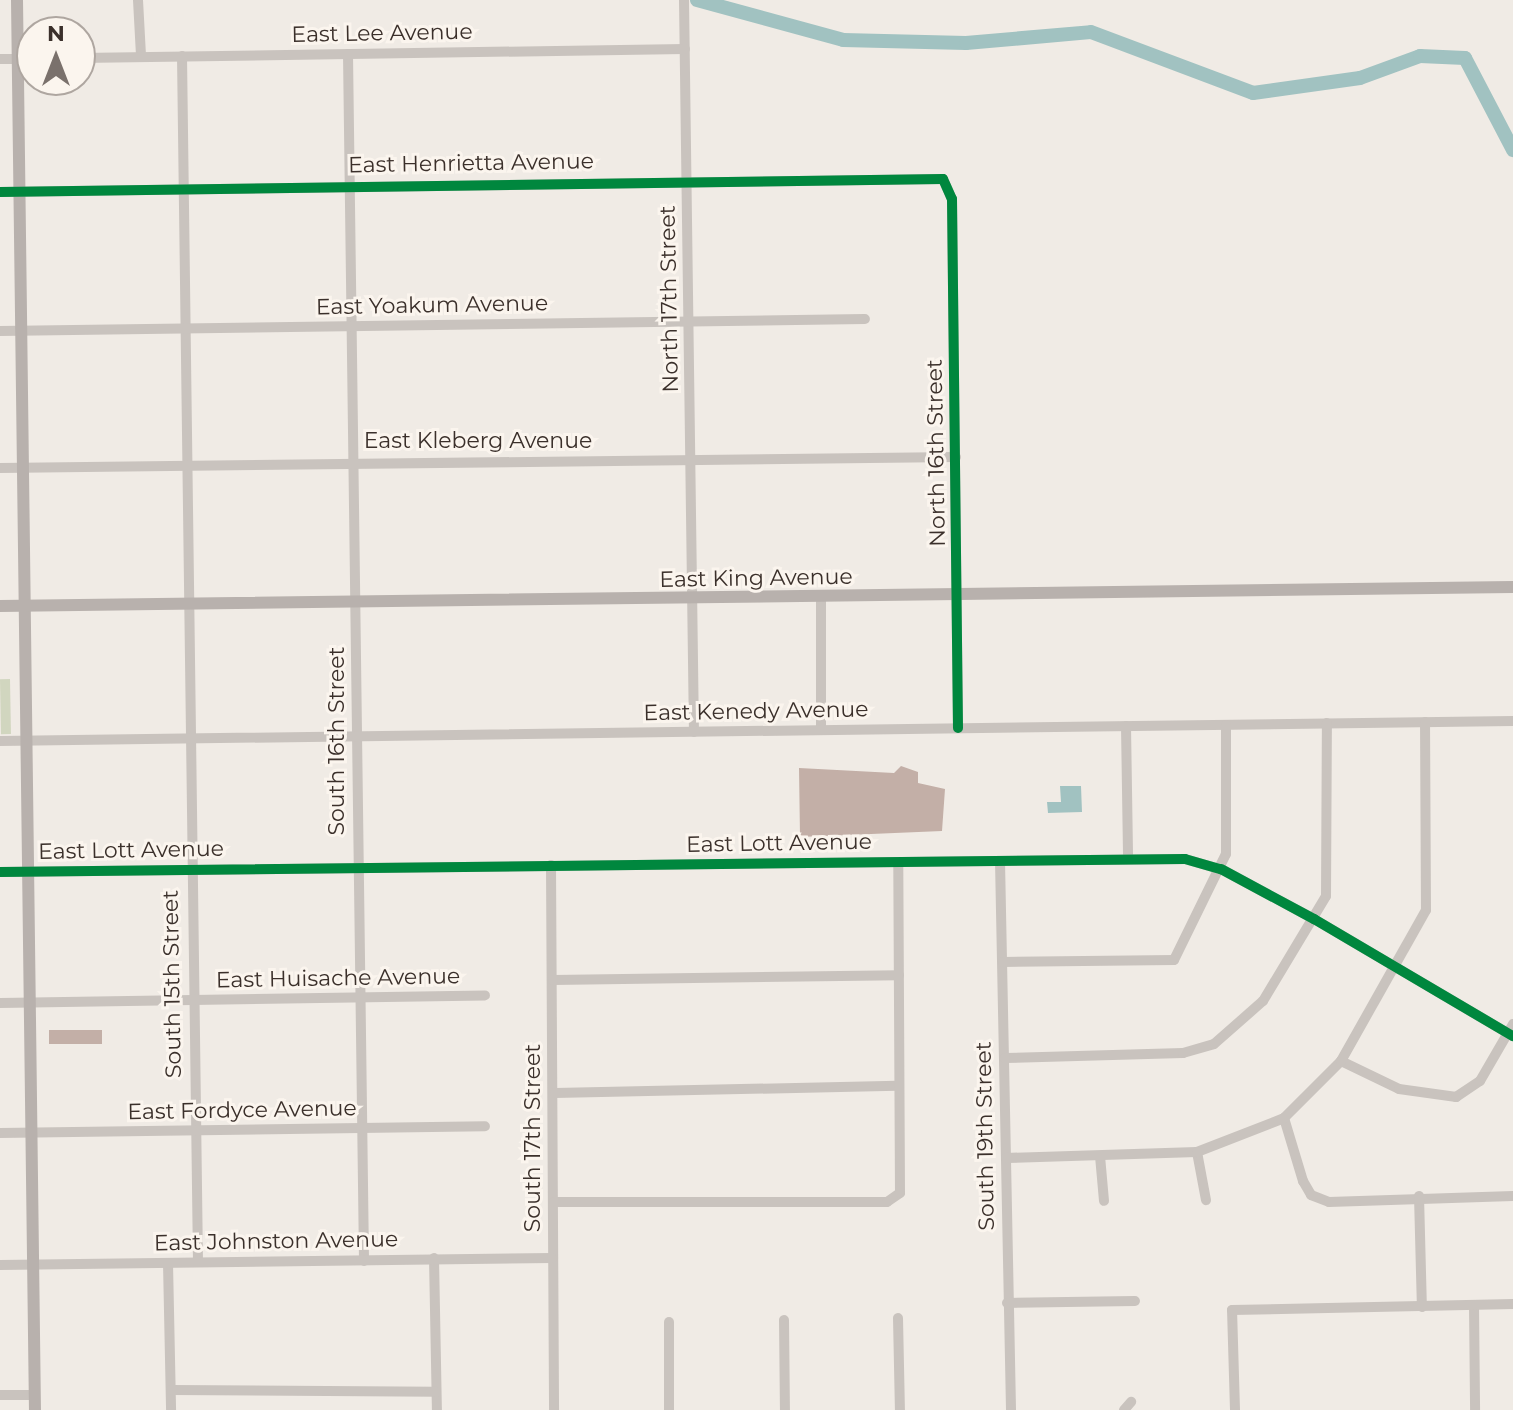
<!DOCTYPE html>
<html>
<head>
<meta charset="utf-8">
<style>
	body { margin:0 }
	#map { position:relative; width:1513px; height:1410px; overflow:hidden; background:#f0ebe5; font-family:Montserrat,sans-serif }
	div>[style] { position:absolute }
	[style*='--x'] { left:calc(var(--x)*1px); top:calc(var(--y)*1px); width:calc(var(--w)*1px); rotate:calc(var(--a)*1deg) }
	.green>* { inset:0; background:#d1d6bf; transform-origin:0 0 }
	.water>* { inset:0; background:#a1c2c1 }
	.river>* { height:14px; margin:-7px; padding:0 7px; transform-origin:7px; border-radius:7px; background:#a1c2c1 }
	.building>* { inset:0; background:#c3afa7; transform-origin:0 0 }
	.minor>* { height:10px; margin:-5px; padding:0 5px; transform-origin:5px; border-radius:5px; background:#c9c3be }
	.major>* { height:12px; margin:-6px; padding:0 6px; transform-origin:6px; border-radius:6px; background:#b8b1ad }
	.cycleway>* { height:10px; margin:-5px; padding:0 5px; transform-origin:5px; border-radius:5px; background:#00873e }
	span { translate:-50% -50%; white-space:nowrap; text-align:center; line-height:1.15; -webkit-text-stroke:6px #fbf5ee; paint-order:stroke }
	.street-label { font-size:22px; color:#3b302b }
	.north { position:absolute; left:16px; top:16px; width:80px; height:80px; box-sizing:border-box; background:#fbf5ee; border:2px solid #aea6a0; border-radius:50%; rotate:0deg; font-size:22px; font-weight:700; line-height:32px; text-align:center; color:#3b302b }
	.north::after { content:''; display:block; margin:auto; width:28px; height:36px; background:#7a716c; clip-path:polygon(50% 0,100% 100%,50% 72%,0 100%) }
</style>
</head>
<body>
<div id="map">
	<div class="green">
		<i style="left:10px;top:679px;width:55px;height:10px;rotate:89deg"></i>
	</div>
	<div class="water">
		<i style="clip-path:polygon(1060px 786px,1081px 786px,1082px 812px,1048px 813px,1047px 802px,1061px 802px)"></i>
	</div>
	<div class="river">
		<i style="--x:697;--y:0;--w:151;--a:15.3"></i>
		<i style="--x:843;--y:40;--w:123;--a:1.4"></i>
		<i style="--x:966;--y:43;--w:125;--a:-5"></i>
		<i style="--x:1091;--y:32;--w:173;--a:20.6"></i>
		<i style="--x:1253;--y:93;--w:108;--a:-8"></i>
		<i style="--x:1360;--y:78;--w:64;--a:-20.1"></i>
		<i style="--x:1420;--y:56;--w:45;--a:2.5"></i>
		<i style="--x:1465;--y:58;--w:104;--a:62.4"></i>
	</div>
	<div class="building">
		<i style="clip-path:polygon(901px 766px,918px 772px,918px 783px,945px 789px,942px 831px,800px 837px,799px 768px,894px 773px)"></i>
		<i style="left:102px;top:1030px;width:14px;height:53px;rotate:90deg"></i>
	</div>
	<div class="minor">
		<i style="--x:138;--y:0;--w:56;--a:86.9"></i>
		<i style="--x:684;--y:0;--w:732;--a:89.22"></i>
		<i style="--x:348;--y:54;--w:1207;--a:89.24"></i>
		<i style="--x:182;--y:56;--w:1206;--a:89.24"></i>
		<i style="--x:80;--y:58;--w:605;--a:-0.85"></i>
		<i style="--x:0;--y:59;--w:32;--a:0"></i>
		<i style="--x:0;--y:192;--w:943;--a:-0.79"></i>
		<i style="--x:943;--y:179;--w:22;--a:66"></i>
		<i style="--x:952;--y:199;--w:529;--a:89.35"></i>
		<i style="--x:0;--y:331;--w:865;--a:-0.79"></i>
		<i style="--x:0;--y:468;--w:956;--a:-0.66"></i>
		<i style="--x:821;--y:597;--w:133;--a:90"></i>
		<i style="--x:1126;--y:726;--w:131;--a:89.1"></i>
		<i style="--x:0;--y:741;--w:1513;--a:-0.76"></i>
		<i style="--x:1000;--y:861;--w:549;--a:88.85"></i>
		<i style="--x:551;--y:865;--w:545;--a:89.68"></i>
		<i style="--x:0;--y:872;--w:1185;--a:-0.63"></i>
		<i style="--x:1185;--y:859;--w:37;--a:16"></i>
		<i style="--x:1221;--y:869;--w:106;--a:28.3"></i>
		<i style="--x:1314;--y:919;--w:231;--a:30.5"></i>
		<i style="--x:1003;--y:962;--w:171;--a:-0.7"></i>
		<i style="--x:1174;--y:960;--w:118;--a:-63.9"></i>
		<i style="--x:1226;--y:854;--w:129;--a:-90"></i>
		<i style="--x:553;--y:980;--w:346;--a:-0.8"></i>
		<i style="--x:0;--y:1003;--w:485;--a:-0.9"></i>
		<i style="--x:1005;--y:1058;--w:178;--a:-1.6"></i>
		<i style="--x:1183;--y:1053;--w:32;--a:-16"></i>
		<i style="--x:1214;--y:1044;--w:65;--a:-41.3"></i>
		<i style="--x:1263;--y:1001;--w:122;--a:-59"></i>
		<i style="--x:1326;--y:896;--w:173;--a:-89.7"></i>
		<i style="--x:1341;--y:1061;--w:64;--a:25.8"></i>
		<i style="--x:1399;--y:1089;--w:58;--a:8"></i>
		<i style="--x:1456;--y:1097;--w:29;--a:-34"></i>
		<i style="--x:1480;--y:1081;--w:66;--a:-59.9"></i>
		<i style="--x:555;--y:1093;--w:342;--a:-1.2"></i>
		<i style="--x:1284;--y:1118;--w:66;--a:73.2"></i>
		<i style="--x:1303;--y:1181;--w:16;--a:60"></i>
		<i style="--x:1311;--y:1195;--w:19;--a:21"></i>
		<i style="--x:1329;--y:1202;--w:184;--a:-1.9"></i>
		<i style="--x:0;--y:1133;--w:485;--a:-0.8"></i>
		<i style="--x:1197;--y:1152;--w:49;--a:79.4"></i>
		<i style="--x:1100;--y:1156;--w:45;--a:84.9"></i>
		<i style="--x:1006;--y:1158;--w:191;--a:-1.8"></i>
		<i style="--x:1197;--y:1152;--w:93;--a:-21.3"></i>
		<i style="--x:1284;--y:1118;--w:81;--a:-45"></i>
		<i style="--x:1341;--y:1061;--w:173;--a:-60.6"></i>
		<i style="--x:1426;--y:910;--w:188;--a:-90.3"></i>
		<i style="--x:1419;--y:1196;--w:111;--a:88.5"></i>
		<i style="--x:554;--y:1202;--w:333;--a:0"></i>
		<i style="--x:887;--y:1202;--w:16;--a:-35"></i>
		<i style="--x:900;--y:1193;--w:331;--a:-90.3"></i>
		<i style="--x:434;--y:1258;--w:152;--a:88.9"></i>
		<i style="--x:168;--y:1263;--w:147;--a:88.8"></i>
		<i style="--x:0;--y:1265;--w:552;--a:-0.73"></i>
		<i style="--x:1007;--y:1303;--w:128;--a:-0.9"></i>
		<i style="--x:1474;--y:1306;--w:104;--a:89.4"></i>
		<i style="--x:898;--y:1318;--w:92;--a:88.8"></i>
		<i style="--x:784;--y:1320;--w:90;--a:89.4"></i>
		<i style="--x:669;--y:1322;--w:88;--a:90"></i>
		<i style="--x:171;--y:1390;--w:265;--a:0.4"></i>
		<i style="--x:0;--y:1395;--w:35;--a:0"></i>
		<i style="--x:1124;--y:1410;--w:11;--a:-49"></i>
		<i style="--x:1235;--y:1410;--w:100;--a:-91.7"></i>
		<i style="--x:1232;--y:1310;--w:281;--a:-1.2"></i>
	</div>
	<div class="major">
		<i style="--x:17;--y:0;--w:1410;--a:89.27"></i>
		<i style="--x:0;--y:606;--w:1513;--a:-0.72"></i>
	</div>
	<div class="cycleway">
		<i style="--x:0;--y:192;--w:943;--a:-0.79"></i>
		<i style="--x:943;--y:179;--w:22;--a:66"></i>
		<i style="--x:952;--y:199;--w:529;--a:89.35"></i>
		<i style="--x:0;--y:872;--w:1185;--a:-0.63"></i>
		<i style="--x:1185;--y:859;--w:37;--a:16"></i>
		<i style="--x:1221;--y:869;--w:106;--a:28.3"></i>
		<i style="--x:1314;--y:919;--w:231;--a:30.5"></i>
	</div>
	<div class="street-label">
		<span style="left:382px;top:33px;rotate:-1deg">East Lee Avenue</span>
		<span style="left:471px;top:163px;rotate:-1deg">East Henrietta Avenue</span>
		<span style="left:669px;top:299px;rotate:-91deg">North 17th Street</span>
		<span style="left:432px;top:305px;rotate:-1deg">East Yoakum Avenue</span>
		<span style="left:478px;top:441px">East Kleberg Avenue</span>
		<span style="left:936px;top:453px;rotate:-91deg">North 16th Street</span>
		<span style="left:756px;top:578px;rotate:-1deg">East King Avenue</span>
		<span style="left:756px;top:711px;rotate:-1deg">East Kenedy Avenue</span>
		<span style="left:337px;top:741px;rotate:-90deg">South 16th Street</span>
		<span style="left:779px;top:843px;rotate:-1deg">East Lott Avenue</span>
		<span style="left:131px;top:850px;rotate:-1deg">East Lott Avenue</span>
		<span style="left:338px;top:978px;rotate:-1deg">East Huisache Avenue</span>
		<span style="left:172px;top:984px;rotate:-91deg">South 15th Street</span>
		<span style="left:242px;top:1110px;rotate:-1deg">East Fordyce Avenue</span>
		<span style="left:985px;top:1136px;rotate:-91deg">South 19th Street</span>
		<span style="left:533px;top:1138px;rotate:-90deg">South 17th Street</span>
		<span style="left:276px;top:1241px;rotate:-1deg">East Johnston Avenue</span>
	</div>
	<div class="north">N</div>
</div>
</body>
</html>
